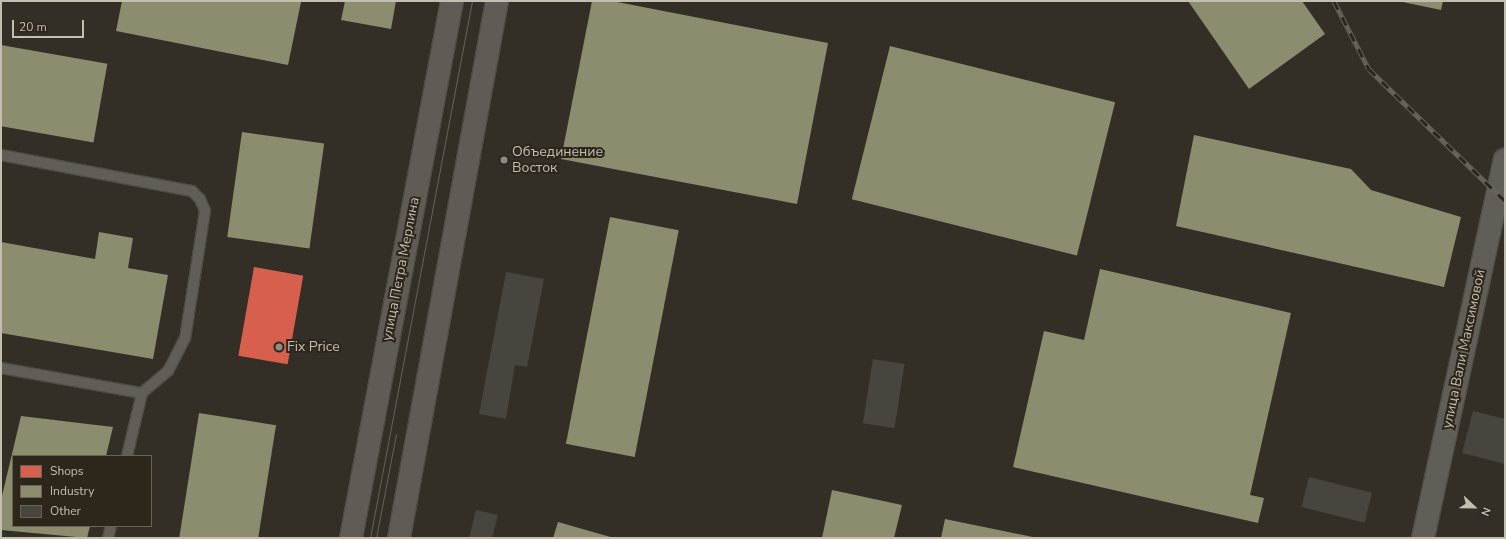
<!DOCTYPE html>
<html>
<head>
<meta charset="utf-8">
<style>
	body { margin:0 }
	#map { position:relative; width:1506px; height:539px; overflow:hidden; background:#332f27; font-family:"Nunito Sans",sans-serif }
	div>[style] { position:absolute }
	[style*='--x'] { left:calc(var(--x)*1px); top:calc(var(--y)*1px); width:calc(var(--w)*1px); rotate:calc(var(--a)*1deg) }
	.shops>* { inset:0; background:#d6604d; transform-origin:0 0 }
	.industry>* { inset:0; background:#8c8c6e; transform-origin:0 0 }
	.building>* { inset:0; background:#48443e; transform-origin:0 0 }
	.roads { filter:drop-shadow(1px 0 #4e4b45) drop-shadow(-1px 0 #4e4b45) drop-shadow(0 1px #4e4b45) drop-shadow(0 -1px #4e4b45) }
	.service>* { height:10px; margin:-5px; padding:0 5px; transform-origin:5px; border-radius:5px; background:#615d57 }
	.tertiary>* { height:22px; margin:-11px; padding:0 11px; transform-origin:11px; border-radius:11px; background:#615d57 }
	.secondary>* { height:22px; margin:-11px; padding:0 11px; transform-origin:11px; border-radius:11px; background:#605c55 }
	.tram>* { height:1px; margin:-0.5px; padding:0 0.5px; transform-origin:0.5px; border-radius:0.5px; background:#65615b }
	.rail>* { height:4.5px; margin-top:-2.25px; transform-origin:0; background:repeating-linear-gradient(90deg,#2d261b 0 9px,#65615b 0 18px); box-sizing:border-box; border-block:1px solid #65615b }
	.dots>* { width:11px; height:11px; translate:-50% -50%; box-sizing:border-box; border:2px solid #2d261b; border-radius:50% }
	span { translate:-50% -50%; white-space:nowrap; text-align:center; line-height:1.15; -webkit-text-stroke:4px #2d261b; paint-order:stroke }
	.poi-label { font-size:14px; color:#c4beb1 }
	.left { translate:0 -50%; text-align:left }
	.street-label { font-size:14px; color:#c4beb1 }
	.frame { position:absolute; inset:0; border:2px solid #c4beb1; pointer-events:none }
	.legend { position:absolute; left:12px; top:455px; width:140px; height:72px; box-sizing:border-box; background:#2d261b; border:1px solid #696357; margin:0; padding:5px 7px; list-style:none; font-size:12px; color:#c4beb1 }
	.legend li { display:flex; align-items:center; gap:8px; height:20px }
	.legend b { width:20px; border:1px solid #696357 }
	.north { position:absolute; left:1454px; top:487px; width:40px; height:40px; -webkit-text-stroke:3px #2d261b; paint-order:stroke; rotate:112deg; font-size:11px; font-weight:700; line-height:16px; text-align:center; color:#c4beb1 }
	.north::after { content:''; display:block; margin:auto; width:14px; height:18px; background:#c4beb1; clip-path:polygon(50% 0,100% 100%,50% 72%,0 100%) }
	.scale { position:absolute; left:12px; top:20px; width:72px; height:18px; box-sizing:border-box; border:2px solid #c4beb1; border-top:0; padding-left:5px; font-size:12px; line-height:14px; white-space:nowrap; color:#c4beb1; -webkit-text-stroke:3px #2d261b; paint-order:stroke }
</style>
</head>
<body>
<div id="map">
	<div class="shops">
		<i style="left:254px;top:267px;width:50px;height:90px;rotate:10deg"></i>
	</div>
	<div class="industry">
		<i style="clip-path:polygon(122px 1px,298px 1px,301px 2px,288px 65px,116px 31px)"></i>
		<i style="clip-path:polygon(345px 1px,396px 1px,391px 29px,341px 20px)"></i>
		<i style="clip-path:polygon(592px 1px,612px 1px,828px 43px,797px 204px,561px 159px)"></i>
		<i style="clip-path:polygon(1188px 1px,1302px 1px,1325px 34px,1249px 89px)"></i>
		<i style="clip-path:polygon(1398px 1px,1443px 1px,1441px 10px)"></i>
		<i style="left:1px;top:45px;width:108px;height:80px;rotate:10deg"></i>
		<i style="left:890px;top:46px;width:232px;height:158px;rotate:14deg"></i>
		<i style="left:242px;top:132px;width:83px;height:106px;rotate:8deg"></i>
		<i style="clip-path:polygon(1194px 135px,1351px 169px,1371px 190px,1461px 217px,1444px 287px,1176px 226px)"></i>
		<i style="left:610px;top:217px;width:70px;height:231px;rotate:11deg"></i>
		<i style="clip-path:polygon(99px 232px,133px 238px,128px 268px,168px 275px,153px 359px,1px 333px,1px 242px,95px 259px)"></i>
		<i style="clip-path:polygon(1100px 269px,1291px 313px,1250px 495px,1264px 498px,1258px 523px,1013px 467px,1044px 331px,1084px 340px)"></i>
		<i style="left:199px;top:413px;width:78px;height:127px;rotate:9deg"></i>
		<i style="clip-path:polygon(21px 416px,113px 427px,106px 456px,13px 456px,13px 526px,90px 526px,87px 538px,1px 530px,1px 500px)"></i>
		<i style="clip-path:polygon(832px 490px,902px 505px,894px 538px,822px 538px)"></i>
		<i style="clip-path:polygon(945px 519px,1033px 537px,1033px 538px,941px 538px)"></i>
		<i style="clip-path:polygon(558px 522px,614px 538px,553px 538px)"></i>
	</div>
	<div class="building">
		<i style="clip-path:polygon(506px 272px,544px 279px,527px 367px,515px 365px,506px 419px,479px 414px)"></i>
		<i style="left:873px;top:359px;width:32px;height:65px;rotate:9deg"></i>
		<i style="clip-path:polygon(1473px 411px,1505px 419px,1505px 464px,1462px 453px)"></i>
		<i style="left:1309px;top:477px;width:65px;height:31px;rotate:14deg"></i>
		<i style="clip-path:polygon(476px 510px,498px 515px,492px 538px,469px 538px)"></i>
	</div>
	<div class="roads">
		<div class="service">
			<i style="--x:1;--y:155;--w:194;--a:10.7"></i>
			<i style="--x:192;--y:191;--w:11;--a:45"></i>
			<i style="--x:200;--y:199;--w:13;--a:67"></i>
			<i style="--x:205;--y:211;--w:129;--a:98.9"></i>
			<i style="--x:185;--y:338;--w:37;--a:117"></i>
			<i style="--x:168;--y:371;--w:34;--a:140"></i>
			<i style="--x:1;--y:368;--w:143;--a:10.1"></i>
			<i style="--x:142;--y:393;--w:65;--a:103.4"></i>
			<i style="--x:108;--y:538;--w:12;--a:-76"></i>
		</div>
		<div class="tertiary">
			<i style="--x:1423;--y:538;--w:387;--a:-77.8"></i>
		</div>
		<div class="secondary">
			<i style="--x:351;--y:538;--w:546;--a:-79.35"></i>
			<i style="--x:399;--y:538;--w:546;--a:-79.66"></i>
		</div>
	</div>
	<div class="tram">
		<i style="--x:370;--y:538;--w:547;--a:-79.25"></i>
		<i style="--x:376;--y:538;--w:106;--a:-79.1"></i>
	</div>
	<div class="rail">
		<i style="--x:1334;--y:1;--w:76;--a:62.8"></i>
		<i style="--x:1369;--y:69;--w:190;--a:44.1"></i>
	</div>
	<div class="dots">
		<i style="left:504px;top:160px;background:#918c81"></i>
		<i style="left:279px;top:347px;background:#918c81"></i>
	</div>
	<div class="poi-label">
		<span class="left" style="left:512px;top:160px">Объединение<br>Восток</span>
		<span class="left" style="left:287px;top:347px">Fix Price</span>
	</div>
	<div class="street-label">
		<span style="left:401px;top:269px;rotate:-79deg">улица Петра Мерлина</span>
		<span style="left:1464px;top:349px;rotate:-78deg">улица Вали Максимовой</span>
	</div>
	<div class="frame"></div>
	<ul class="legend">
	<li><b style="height:11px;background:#d6604d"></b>Shops</li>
	<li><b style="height:11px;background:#8c8c6e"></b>Industry</li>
	<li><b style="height:11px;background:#48443e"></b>Other</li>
	</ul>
	<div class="north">N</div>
	<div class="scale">20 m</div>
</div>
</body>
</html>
